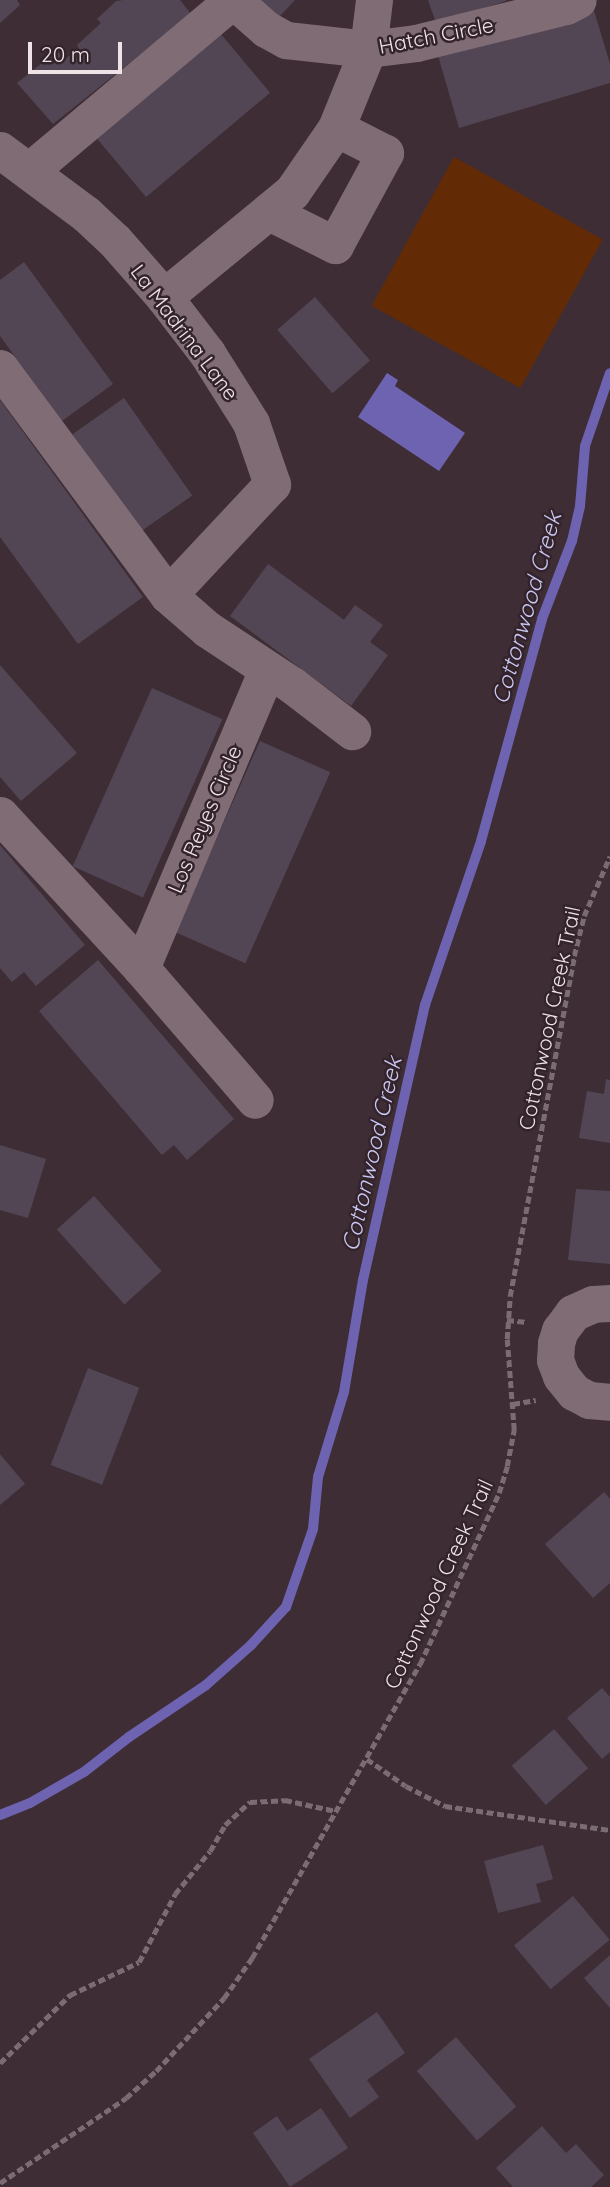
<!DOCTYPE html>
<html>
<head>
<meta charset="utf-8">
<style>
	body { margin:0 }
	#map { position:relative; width:610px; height:2187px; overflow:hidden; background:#3e2d35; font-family:Quicksand,sans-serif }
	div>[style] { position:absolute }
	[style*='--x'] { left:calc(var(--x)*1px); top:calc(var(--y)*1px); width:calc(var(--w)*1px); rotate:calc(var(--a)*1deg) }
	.green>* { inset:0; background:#632b05; transform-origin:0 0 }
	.water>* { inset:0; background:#6d63b0 }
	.stream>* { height:10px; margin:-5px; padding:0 5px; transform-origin:5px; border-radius:5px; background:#6d63b0 }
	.building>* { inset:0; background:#524655; transform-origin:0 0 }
	.path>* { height:4.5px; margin-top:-2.25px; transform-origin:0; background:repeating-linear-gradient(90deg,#7b6c73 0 7px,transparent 0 10.5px) }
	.minor>* { height:37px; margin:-18.5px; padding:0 18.5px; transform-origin:18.5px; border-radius:18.5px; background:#806c75 }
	span { translate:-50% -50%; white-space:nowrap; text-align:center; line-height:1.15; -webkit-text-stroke:5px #33232b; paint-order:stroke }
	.street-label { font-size:21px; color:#efe3e8 }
	.water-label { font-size:23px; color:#cac7f2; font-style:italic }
	.scale { position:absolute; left:28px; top:42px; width:94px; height:32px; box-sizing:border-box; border:4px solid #efe3e8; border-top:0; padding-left:9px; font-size:21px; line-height:24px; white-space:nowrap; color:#efe3e8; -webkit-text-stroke:5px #33232b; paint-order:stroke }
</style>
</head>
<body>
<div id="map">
	<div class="green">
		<i style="left:454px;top:157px;width:170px;height:170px;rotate:29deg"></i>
	</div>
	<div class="water">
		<i style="clip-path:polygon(387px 373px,398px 380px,395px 386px,465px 433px,439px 471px,358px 417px)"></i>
	</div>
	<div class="stream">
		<i style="--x:0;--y:1815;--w:32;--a:-22"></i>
		<i style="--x:30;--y:1803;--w:62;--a:-29.9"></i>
		<i style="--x:84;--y:1772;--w:57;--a:-37.9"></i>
		<i style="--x:129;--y:1737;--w:93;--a:-34"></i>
		<i style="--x:206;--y:1685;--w:60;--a:-41.6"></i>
		<i style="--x:251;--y:1645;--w:52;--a:-47.4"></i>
		<i style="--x:286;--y:1607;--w:83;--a:-70.9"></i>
		<i style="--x:313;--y:1529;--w:52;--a:-84.5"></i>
		<i style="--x:318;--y:1477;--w:89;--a:-73"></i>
		<i style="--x:344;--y:1392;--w:114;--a:-80.4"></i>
		<i style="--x:363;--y:1280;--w:282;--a:-77.3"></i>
		<i style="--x:425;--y:1005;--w:173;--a:-71.1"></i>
		<i style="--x:481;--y:841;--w:230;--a:-74.6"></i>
		<i style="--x:542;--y:619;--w:84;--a:-69"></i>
		<i style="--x:572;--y:541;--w:36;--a:-77"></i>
		<i style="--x:580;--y:506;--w:60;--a:-85.2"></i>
		<i style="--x:585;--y:446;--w:77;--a:-71.1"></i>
	</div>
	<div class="building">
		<i style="clip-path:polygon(0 0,17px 0,20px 5px,0 23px)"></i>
		<i style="clip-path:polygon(123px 0,180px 0,191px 14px,53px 124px,17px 83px,57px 51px,65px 59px,79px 49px,77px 45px,101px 23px,97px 19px,116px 1px)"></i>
		<i style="clip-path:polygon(259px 0,295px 0,279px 17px)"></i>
		<i style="clip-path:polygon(428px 0,506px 0,506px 1px,436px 23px)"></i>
		<i style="clip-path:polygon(592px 4px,610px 64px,610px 83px,459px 128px,437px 52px)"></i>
		<i style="left:220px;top:33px;width:78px;height:162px;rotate:50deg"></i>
		<i style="clip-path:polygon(24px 262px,113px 384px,62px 421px,0 336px,0 280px)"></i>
		<i style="left:315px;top:297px;width:84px;height:50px;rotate:49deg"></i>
		<i style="left:124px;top:398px;width:119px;height:63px;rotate:55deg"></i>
		<i style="clip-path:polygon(0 400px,143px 597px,78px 644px,0 537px)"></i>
		<i style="clip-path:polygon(268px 564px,344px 620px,355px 605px,383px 625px,370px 642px,388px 655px,351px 706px,230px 616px)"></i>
		<i style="clip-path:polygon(0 665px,77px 753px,21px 801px,0 777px)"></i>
		<i style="left:152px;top:688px;width:77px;height:195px;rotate:24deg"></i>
		<i style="left:260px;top:741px;width:77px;height:209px;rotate:24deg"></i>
		<i style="clip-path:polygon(0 845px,85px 945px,36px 986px,24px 972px,12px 982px,0 968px)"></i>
		<i style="clip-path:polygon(98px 960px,234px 1119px,187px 1160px,174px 1145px,162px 1155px,39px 1011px)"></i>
		<i style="clip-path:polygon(606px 1079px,610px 1080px,610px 1143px,579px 1138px,587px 1091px,604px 1094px)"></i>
		<i style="clip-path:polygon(0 1145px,46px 1159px,28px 1218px,0 1210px)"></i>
		<i style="clip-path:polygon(576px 1189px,610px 1191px,610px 1264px,568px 1260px)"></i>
		<i style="left:94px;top:1196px;width:101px;height:50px;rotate:48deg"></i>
		<i style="left:88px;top:1368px;width:55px;height:104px;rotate:21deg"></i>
		<i style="clip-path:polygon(0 1454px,25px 1484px,0 1505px)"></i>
		<i style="clip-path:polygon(604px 1492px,610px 1499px,610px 1583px,593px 1598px,545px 1544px)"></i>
		<i style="clip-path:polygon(602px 1688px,610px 1697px,610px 1752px,602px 1759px,567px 1718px)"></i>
		<i style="left:554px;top:1729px;width:52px;height:56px;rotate:49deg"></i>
		<i style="clip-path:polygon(543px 1845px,553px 1879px,536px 1884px,541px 1902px,498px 1913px,484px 1861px)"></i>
		<i style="left:573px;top:1896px;width:57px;height:77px;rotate:50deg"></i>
		<i style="clip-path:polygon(610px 1955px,610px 2008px,584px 1978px)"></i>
		<i style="clip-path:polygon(377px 2012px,405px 2053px,367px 2080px,379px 2097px,350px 2118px,309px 2059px)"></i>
		<i style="left:456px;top:2037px;width:92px;height:52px;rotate:49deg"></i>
		<i style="clip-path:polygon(321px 2108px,348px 2148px,290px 2187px,253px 2133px,277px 2116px,287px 2131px)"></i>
		<i style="clip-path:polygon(542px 2126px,566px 2153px,576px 2144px,604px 2175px,591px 2187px,513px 2187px,496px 2168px)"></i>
	</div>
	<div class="path">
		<i style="--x:507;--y:1320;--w:20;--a:6"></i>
		<i style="--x:513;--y:1404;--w:23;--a:-10"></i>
		<i style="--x:367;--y:1759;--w:47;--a:34.7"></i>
		<i style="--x:406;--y:1786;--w:44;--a:27.1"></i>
		<i style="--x:445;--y:1806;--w:167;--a:8.3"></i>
		<i style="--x:0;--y:2063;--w:98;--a:-44.2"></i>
		<i style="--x:70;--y:1995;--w:76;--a:-25.6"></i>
		<i style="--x:139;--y:1962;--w:77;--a:-62.1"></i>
		<i style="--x:175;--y:1894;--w:55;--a:-50.9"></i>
		<i style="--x:210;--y:1851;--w:30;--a:-60"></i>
		<i style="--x:225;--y:1825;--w:34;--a:-43"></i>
		<i style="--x:250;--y:1802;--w:35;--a:-3"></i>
		<i style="--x:285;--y:1800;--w:52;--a:12.2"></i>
		<i style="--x:0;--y:2183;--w:152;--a:-34"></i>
		<i style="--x:126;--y:2098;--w:40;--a:-42"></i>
		<i style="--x:156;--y:2071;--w:100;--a:-47"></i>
		<i style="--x:224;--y:1998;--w:49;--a:-55"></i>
		<i style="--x:252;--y:1958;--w:339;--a:-60.3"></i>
		<i style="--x:420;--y:1664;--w:188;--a:-65.2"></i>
		<i style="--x:499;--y:1493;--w:28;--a:-73"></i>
		<i style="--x:507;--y:1466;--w:37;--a:-79"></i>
		<i style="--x:514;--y:1430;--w:91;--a:-94.4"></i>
		<i style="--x:507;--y:1339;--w:43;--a:-86"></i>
		<i style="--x:510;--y:1296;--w:346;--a:-79.3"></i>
		<i style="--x:574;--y:956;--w:41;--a:-76"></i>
		<i style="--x:584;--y:916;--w:65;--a:-66.6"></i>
	</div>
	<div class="minor">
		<i style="--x:0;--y:150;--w:107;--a:36.7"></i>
		<i style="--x:86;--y:214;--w:38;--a:43"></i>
		<i style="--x:114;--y:240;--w:76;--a:48.7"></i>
		<i style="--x:164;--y:297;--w:71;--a:52.5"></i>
		<i style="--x:207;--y:353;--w:83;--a:57.8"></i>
		<i style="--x:251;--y:423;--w:65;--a:71"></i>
		<i style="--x:272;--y:484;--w:152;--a:133.1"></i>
		<i style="--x:29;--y:171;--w:266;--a:-40"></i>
		<i style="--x:233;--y:0;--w:44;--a:41.3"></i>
		<i style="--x:266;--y:29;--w:23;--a:29"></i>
		<i style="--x:286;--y:40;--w:82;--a:6.3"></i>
		<i style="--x:368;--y:49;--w:48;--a:-7.1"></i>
		<i style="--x:416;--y:43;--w:154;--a:-13.9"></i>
		<i style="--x:566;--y:6;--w:13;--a:-27"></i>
		<i style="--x:269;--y:212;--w:74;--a:26.6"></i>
		<i style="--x:335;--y:245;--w:105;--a:-61.5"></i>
		<i style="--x:385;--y:153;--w:55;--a:-153"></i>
		<i style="--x:164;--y:297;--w:166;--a:-39.4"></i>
		<i style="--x:292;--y:192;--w:78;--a:-55.5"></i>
		<i style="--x:336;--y:128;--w:85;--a:-67.9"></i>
		<i style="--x:368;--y:49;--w:49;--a:-83"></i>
		<i style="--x:0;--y:368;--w:282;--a:53.5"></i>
		<i style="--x:168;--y:595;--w:52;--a:41.1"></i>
		<i style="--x:207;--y:629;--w:102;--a:33.4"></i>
		<i style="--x:292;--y:685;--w:76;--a:37.5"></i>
		<i style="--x:0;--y:815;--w:208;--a:47.3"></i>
		<i style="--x:141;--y:968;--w:174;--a:49.2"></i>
		<i style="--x:141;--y:968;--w:324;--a:-67.1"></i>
		<i style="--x:610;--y:1303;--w:17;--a:177"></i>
		<i style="--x:593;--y:1304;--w:22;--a:156"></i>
		<i style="--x:573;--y:1313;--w:21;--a:127"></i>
		<i style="--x:560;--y:1330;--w:14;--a:107"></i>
		<i style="--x:556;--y:1343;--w:17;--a:93"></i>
		<i style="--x:555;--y:1360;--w:17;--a:69"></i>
		<i style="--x:561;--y:1376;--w:21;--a:51"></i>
		<i style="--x:574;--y:1392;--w:17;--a:28"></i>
		<i style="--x:589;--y:1400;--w:21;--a:5"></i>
	</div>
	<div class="street-label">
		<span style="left:436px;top:35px;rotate:-11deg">Hatch Circle</span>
		<span style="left:185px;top:332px;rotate:53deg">La Madrina Lane</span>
		<span style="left:204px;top:819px;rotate:-67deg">Los Reyes Circle</span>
		<span style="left:549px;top:1018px;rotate:-78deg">Cottonwood Creek Trail</span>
		<span style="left:438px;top:1584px;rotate:-65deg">Cottonwood Creek Trail</span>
	</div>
	<div class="water-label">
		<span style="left:527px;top:608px;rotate:-74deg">Cottonwood Creek</span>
		<span style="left:372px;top:1154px;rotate:-77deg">Cottonwood Creek</span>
	</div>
	<div class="scale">20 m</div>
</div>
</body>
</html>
